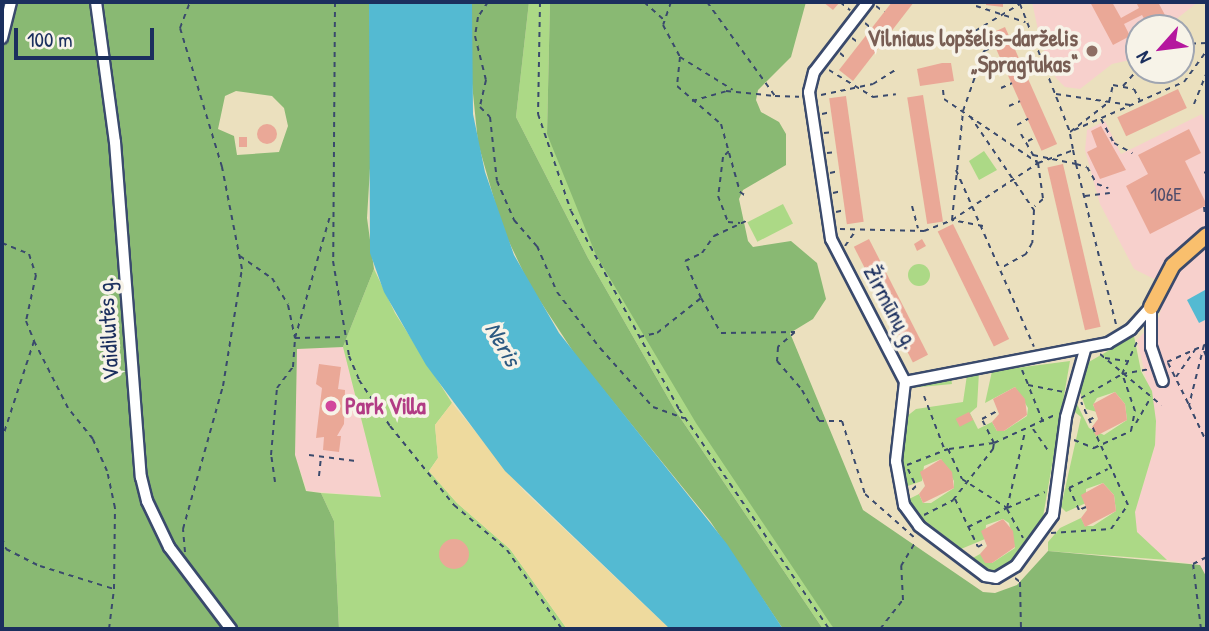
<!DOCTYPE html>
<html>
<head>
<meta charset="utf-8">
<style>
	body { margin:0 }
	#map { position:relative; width:1209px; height:631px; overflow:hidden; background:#ebe0be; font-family:"Patrick Hand",sans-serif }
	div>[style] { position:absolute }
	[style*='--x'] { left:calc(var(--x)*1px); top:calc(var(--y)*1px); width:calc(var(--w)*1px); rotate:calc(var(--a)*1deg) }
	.built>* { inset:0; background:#f7d0cc }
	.green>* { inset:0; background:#acd986; transform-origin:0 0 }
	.round { border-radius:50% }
	.forest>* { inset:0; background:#89b973 }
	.sand>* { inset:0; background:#eeda9e }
	.water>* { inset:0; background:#54bad2 }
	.building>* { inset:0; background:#eaa897; transform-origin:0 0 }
	.path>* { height:2px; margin-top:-1px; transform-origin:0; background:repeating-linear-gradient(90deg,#3a4a6c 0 5px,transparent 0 10px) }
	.roads { filter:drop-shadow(2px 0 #3a4a6c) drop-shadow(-2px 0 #3a4a6c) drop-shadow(0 2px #3a4a6c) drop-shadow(0 -2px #3a4a6c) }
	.minor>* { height:10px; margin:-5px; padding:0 5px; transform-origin:5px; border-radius:5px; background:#fff }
	.major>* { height:14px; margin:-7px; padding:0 7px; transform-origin:7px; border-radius:7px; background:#f9bf6d }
	.dots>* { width:19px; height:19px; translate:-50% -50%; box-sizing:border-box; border:4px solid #f7f3e8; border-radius:50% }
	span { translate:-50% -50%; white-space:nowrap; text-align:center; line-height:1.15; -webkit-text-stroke:7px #f7f3e8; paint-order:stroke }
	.number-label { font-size:19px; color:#4f4d6c }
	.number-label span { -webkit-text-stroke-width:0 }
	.education-label { font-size:23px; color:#785e54; font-weight:700 }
	.right { translate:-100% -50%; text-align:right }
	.street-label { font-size:23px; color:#1b2f5e }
	.hotel-label { font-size:23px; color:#b23c85; font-weight:700 }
	.left { translate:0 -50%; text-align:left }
	.water-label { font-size:24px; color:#2c5981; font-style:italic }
	.frame { position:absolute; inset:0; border:4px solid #1b2f5e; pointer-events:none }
	.north { position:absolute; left:1125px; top:14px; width:70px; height:70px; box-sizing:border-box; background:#f7f3e8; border:2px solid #9fa5b1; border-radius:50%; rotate:242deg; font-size:19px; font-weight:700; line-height:28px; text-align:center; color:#1b2f5e }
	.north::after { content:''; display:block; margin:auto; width:24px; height:32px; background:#b5179e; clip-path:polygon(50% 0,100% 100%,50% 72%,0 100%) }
	.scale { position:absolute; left:14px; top:28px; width:140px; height:32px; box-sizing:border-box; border:4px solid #1b2f5e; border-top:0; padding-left:9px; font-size:21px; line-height:24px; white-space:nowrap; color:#1b2f5e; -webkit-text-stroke:5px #f7f3e8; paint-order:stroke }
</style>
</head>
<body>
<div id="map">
	<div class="built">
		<i style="clip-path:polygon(1032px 2px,1198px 2px,1165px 28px,1139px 28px,1139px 58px,1112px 64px,1080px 89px,1065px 87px,1056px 78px,1041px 44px)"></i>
		<i style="clip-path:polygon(1202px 114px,1207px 126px,1207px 227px,1181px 246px,1154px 279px,1134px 269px,1100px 204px,1085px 150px,1087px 130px,1105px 121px,1121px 154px)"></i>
		<i style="clip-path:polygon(1207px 244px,1207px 578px,1200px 565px,1167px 560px,1137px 533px,1135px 512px,1155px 445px,1156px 421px,1137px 340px,1159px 317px,1165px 293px,1180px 268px)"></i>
		<i style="clip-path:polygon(343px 347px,381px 497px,307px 491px,295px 455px,297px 349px)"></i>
	</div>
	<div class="green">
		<i style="clip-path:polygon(529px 2px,550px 2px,547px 134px,834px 629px,823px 629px,675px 410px,588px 258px,516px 117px)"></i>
		<i style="clip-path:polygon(984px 151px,997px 170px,979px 180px,969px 161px)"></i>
		<i style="left:783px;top:204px;width:22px;height:40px;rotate:63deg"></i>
		<i class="round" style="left:908px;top:264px;width:22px;height:22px"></i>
		<i style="clip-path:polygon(374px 269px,395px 313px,452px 403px,435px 425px,438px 458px,429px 471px,457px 503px,510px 549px,567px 629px,339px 629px,334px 521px,321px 493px,381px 497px,343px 347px)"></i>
		<i style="clip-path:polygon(1134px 336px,1141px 371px,1152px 391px,1156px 421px,1155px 445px,1135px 512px,1137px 532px,1167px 560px,1048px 551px,1048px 542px,1060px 528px,1081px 518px,1085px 526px,1093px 526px,1116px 511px,1114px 495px,1103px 483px,1086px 489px,1086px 503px,1066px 512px,1061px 507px,1081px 417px,1071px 409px,1075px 400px,1089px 428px,1104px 435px,1127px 420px,1125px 404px,1115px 392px,1097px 398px,1093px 405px,1097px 412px,1086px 409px,1079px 389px,1087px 363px)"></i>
		<i style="clip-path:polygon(1070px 361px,1043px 517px,1014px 561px,998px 570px,986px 570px,971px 559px,980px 554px,992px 563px,1015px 548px,1009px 523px,1003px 519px,986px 525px,985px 539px,961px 549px,918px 515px,909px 499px,919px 494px,923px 503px,931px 503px,954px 488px,954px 481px,941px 459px,924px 466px,922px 481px,905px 487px,900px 461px,906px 417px,916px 409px,963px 402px,967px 375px,979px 372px,977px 407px,970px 413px,978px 429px,992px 422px,997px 431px,1004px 431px,1027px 416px,1028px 408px,1015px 387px,985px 403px,992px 371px)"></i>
		<i style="clip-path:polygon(951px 378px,952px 384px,910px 388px,910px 386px)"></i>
	</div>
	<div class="forest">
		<i style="clip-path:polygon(evenodd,2px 2px,369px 2px,373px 118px,367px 218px,374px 269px,343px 347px,297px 349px,295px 455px,306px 491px,321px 493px,334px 521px,339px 629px,2px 629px,2px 2px,236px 91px,272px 96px,284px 108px,288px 126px,279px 152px,237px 155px,234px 136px,218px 129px,225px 96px,236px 91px)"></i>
		<i style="clip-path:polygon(472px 2px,529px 2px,516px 117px,588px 258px,675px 410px,823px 629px,783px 629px,710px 521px,576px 356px,529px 284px,502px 227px,478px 143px,469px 54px)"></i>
		<i style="clip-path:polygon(550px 2px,806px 2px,791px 57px,758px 90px,756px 100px,761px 112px,779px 122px,786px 134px,786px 165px,743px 190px,739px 199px,748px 241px,753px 247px,791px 241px,817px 263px,826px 299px,813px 319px,790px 333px,863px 510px,983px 592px,995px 593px,1017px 585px,1048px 551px,1200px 565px,1207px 578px,1207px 629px,834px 629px,696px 423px,596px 255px,547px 134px)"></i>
	</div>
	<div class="sand">
		<i style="clip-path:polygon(452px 403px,525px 492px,670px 629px,567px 629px,510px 549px,457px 503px,429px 471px,438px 458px,435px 425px)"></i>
	</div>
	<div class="water">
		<i style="clip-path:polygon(369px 2px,472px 2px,473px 114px,485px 172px,514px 255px,559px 333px,727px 544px,783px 629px,670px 629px,505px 471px,426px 365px,384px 292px,370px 253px)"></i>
		<i style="clip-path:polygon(1205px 290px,1207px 319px,1199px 323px,1187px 300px)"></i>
	</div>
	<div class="building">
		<i style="clip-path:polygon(823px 2px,840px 2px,833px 10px)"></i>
		<i style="clip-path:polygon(892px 2px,914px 2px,853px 81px,839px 70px)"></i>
		<i style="clip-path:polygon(986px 2px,1003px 2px,1003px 7px,986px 5px)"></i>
		<i style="clip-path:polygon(1090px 2px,1112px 2px,1121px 18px,1139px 8px,1136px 2px,1158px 2px,1165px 15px,1147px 24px,1142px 15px,1124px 24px,1130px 36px,1113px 45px)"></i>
		<i style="left:1005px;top:27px;width:128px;height:17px;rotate:66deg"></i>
		<i style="clip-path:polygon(942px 63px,951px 63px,954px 81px,920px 86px,917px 69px)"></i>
		<i style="left:1178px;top:89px;width:21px;height:67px;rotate:65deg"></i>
		<i style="left:923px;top:95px;width:128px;height:16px;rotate:81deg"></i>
		<i style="left:846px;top:96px;width:127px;height:17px;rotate:82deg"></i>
		<i class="round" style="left:257px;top:124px;width:20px;height:20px"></i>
		<i style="clip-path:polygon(1101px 126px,1126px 170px,1100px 179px,1087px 152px,1097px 147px,1091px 131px)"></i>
		<i style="clip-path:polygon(1189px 129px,1201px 153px,1185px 161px,1207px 205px,1150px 234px,1126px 186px,1148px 174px,1138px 155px)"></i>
		<i style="left:239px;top:137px;width:8px;height:10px"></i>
		<i style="left:1063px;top:164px;width:167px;height:16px;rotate:77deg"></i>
		<i style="left:953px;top:224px;width:128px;height:17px;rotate:64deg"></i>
		<i style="left:869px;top:239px;width:130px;height:17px;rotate:63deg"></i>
		<i style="clip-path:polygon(922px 239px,926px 246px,917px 251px,914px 244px)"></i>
		<i style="clip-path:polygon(319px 364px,341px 367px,338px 389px,345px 390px,344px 424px,337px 436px,341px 436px,339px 452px,323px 450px,324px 437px,316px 438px,322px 388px,316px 384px)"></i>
		<i style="clip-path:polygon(1015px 387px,1025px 399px,1027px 415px,1004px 431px,997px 431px,992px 422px,999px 414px,993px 399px)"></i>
		<i style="clip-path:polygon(1115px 392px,1125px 404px,1127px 420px,1096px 436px,1092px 427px,1098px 419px,1093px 404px)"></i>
		<i style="left:969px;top:412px;width:9px;height:15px;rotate:63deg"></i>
		<i style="clip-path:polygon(941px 459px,952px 472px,954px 488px,923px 503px,919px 494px,925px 486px,920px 472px)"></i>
		<i style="clip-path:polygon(1103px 483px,1114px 495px,1116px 511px,1085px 527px,1081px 518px,1087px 510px,1081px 495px)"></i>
		<i style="clip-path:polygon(1003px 519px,1013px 531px,1015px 547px,992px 563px,985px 563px,980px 554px,987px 546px,981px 531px)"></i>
		<i class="round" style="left:439px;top:539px;width:30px;height:30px"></i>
	</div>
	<div class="path">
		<i style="--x:335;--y:2;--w:259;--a:90.4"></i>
		<i style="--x:333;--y:261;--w:96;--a:80.4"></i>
		<i style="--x:349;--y:356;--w:26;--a:67"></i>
		<i style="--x:359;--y:380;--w:55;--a:56"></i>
		<i style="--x:390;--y:426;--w:102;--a:51"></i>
		<i style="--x:454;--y:505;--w:70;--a:40.3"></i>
		<i style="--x:507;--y:550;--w:96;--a:55.2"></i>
		<i style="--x:488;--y:2;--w:18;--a:124"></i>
		<i style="--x:478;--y:17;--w:19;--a:99"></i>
		<i style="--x:475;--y:36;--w:45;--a:76"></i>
		<i style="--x:486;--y:80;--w:28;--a:103"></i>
		<i style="--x:480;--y:107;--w:14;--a:45"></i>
		<i style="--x:490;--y:117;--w:64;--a:83.8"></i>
		<i style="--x:497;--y:181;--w:43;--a:66.4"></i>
		<i style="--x:514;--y:220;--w:35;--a:49"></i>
		<i style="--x:537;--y:246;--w:50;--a:66.5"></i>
		<i style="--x:557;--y:292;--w:71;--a:52.5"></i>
		<i style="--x:600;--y:348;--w:79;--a:48.1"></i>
		<i style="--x:653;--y:407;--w:33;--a:20"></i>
		<i style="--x:540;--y:2;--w:112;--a:91"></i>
		<i style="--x:538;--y:114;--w:102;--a:71.2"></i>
		<i style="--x:571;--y:211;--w:226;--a:61.4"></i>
		<i style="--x:679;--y:409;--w:266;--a:55.7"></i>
		<i style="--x:644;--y:2;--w:27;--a:42"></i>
		<i style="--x:671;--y:2;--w:24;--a:109"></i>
		<i style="--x:663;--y:25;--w:36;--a:62"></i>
		<i style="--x:680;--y:57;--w:29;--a:96"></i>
		<i style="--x:677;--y:86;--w:58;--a:40.8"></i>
		<i style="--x:721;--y:124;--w:71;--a:74.4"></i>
		<i style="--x:740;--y:192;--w:7;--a:34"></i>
		<i style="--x:707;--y:2;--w:116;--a:54.1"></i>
		<i style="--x:775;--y:96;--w:24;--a:2"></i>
		<i style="--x:840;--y:2;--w:13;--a:39"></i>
		<i style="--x:876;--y:6;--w:10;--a:37"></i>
		<i style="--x:976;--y:6;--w:52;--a:18.1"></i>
		<i style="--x:865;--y:23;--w:8;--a:40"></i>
		<i style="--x:975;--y:31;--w:52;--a:-31"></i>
		<i style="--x:1020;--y:4;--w:137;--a:68.7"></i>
		<i style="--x:1070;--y:132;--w:49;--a:-37.6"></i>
		<i style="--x:1109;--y:102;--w:17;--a:-77"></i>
		<i style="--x:1113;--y:85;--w:21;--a:11"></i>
		<i style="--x:1134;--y:89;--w:13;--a:63"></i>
		<i style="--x:852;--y:38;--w:9;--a:36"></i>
		<i style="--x:1181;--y:44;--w:26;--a:-2"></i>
		<i style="--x:984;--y:51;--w:12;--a:-24"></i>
		<i style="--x:840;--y:53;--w:9;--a:41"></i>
		<i style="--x:680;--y:57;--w:62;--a:31.9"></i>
		<i style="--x:829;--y:70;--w:52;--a:31.5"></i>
		<i style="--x:873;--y:97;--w:23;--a:-7"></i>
		<i style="--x:993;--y:71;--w:12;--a:-24"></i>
		<i style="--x:1123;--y:86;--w:24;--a:-48"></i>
		<i style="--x:1001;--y:88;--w:12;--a:-24"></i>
		<i style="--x:943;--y:90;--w:9;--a:84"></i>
		<i style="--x:944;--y:99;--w:114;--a:34.2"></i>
		<i style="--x:1038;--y:163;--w:36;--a:82"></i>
		<i style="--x:1043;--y:199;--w:11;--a:139"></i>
		<i style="--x:1056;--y:94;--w:75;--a:8.5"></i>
		<i style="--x:821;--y:95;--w:53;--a:-11.9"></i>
		<i style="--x:873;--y:84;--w:26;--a:-32"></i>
		<i style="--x:692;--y:101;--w:35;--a:-16"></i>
		<i style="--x:726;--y:91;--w:49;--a:5.8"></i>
		<i style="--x:1194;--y:104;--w:35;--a:-68"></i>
		<i style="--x:1009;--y:106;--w:12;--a:-24"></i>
		<i style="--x:822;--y:114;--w:9;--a:-13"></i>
		<i style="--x:970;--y:116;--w:114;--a:55.8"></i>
		<i style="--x:1034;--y:210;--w:33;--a:93"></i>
		<i style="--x:1032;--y:243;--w:13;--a:119"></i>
		<i style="--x:1026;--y:254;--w:26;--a:151"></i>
		<i style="--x:1101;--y:119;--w:27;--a:62"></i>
		<i style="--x:1114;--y:143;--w:21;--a:29"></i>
		<i style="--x:1017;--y:125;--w:13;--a:-29"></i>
		<i style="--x:1074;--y:130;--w:120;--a:-23.6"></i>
		<i style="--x:1184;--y:82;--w:39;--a:-54"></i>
		<i style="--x:824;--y:133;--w:10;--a:-6"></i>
		<i style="--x:1021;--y:134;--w:32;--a:60"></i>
		<i style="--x:1070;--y:134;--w:15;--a:79"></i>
		<i style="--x:1028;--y:141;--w:9;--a:-27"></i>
		<i style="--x:729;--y:151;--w:8;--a:135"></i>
		<i style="--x:723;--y:157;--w:39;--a:97"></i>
		<i style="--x:718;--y:196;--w:28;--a:69"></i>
		<i style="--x:728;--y:222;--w:12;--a:5"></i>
		<i style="--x:827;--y:153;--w:10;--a:-6"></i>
		<i style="--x:1033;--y:155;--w:44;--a:11.8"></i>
		<i style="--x:1076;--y:164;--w:166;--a:76"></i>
		<i style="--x:956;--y:170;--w:193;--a:66.2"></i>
		<i style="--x:830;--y:173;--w:9;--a:-13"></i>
		<i style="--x:1204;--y:173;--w:4;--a:-34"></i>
		<i style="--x:833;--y:193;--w:9;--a:-13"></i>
		<i style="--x:1085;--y:196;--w:25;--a:-7"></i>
		<i style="--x:912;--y:206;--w:23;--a:75"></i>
		<i style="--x:1204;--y:207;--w:9;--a:84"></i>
		<i style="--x:836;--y:212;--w:9;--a:-13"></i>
		<i style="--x:983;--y:226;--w:32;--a:-169"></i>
		<i style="--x:952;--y:220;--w:110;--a:-84.2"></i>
		<i style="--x:963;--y:111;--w:64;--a:-70.7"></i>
		<i style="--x:840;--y:229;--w:84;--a:1.4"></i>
		<i style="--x:924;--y:231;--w:30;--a:-21"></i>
		<i style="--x:952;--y:220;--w:103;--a:-33.5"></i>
		<i style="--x:1038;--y:163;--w:37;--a:-20"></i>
		<i style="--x:1073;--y:150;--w:14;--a:78"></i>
		<i style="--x:1076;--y:164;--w:11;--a:15"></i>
		<i style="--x:1087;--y:167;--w:20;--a:60"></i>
		<i style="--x:1097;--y:184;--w:12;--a:20"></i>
		<i style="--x:2;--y:243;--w:29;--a:22"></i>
		<i style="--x:29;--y:254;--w:22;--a:72"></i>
		<i style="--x:36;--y:275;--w:47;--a:102.3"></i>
		<i style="--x:26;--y:321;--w:22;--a:68"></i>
		<i style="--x:34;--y:341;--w:103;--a:108.1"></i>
		<i style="--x:845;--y:246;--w:16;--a:-55"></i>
		<i style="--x:240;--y:256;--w:39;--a:35"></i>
		<i style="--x:272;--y:278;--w:31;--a:59"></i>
		<i style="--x:288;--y:305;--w:34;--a:78"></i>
		<i style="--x:295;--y:338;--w:50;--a:-1.1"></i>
		<i style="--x:701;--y:298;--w:40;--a:60.3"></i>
		<i style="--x:721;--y:333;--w:74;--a:-0.8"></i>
		<i style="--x:795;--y:332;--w:23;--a:139"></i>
		<i style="--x:778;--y:347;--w:14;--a:94"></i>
		<i style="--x:777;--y:361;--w:38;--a:49"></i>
		<i style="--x:802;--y:390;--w:35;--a:61"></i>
		<i style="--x:819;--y:421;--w:23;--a:0"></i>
		<i style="--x:842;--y:421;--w:77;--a:72.5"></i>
		<i style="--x:865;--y:494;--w:68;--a:41.4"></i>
		<i style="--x:639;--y:337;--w:18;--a:-13"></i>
		<i style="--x:657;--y:333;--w:56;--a:-38.5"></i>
		<i style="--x:701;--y:298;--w:40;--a:-113.4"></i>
		<i style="--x:685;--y:261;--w:19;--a:-25"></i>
		<i style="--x:702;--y:253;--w:21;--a:-55"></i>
		<i style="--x:714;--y:236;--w:38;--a:-25"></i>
		<i style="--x:1204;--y:345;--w:62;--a:104"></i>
		<i style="--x:1189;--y:405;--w:42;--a:64.7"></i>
		<i style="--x:1204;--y:351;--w:8;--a:67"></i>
		<i style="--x:1100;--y:354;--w:80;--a:39.9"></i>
		<i style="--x:1105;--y:358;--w:22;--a:8"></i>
		<i style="--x:1167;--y:362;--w:44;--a:-24.2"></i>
		<i style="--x:1168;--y:363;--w:47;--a:63.4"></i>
		<i style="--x:1022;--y:370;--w:15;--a:67"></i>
		<i style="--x:1176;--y:377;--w:33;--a:-55"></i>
		<i style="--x:924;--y:396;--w:56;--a:69"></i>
		<i style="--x:1081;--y:398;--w:48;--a:-30.3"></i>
		<i style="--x:1122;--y:374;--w:27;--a:-10"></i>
		<i style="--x:982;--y:419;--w:17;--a:-28"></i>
		<i style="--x:1089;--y:420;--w:9;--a:-27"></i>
		<i style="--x:1043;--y:422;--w:40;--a:-112"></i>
		<i style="--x:1028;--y:385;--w:36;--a:11"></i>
		<i style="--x:1136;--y:423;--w:30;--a:-60"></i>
		<i style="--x:1033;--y:429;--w:29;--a:55"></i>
		<i style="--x:1074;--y:440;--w:22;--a:22"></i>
		<i style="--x:1094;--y:448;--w:41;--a:-24.7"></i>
		<i style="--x:1131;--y:431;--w:20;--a:-79"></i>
		<i style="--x:1135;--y:411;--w:39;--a:-109"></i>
		<i style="--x:1122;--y:374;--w:38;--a:-65"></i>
		<i style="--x:949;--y:449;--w:45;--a:-7.6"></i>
		<i style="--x:994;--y:443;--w:67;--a:-24.7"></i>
		<i style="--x:309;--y:455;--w:47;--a:7.3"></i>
		<i style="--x:907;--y:465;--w:44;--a:-21.3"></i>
		<i style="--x:948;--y:449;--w:33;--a:65"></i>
		<i style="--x:962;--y:479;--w:54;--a:32.8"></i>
		<i style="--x:1007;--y:508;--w:41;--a:-22.8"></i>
		<i style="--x:908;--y:469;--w:19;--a:65"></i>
		<i style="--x:916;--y:486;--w:7;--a:135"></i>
		<i style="--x:319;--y:476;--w:18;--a:-84"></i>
		<i style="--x:275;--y:482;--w:27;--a:-98"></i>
		<i style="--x:271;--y:455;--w:67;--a:-84.9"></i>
		<i style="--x:277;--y:388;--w:26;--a:-53"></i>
		<i style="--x:293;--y:367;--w:29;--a:-86"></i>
		<i style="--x:295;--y:338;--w:127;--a:-74"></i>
		<i style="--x:955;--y:499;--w:53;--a:64.4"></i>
		<i style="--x:978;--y:547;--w:8;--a:-30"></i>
		<i style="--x:1086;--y:507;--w:8;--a:157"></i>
		<i style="--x:1079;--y:510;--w:24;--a:-114"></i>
		<i style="--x:1069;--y:488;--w:43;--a:-26"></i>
		<i style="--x:1007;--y:509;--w:33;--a:61"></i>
		<i style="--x:924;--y:515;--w:33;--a:-27"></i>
		<i style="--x:953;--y:500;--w:65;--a:-51.9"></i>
		<i style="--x:993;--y:449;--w:6;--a:-81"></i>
		<i style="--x:994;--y:443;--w:25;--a:-117"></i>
		<i style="--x:968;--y:527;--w:43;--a:-26"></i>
		<i style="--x:1007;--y:508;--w:78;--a:-76.7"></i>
		<i style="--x:1051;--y:533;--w:60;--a:-3.8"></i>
		<i style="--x:1111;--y:529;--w:29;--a:-55"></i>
		<i style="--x:1128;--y:505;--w:113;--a:-114.5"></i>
		<i style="--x:2;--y:538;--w:12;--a:70"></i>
		<i style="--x:6;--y:549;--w:38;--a:27"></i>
		<i style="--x:40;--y:566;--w:77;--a:17.3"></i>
		<i style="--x:114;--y:589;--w:81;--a:-89.3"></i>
		<i style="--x:115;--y:508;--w:38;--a:-102"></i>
		<i style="--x:107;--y:471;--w:35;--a:-114"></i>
		<i style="--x:93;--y:439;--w:40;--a:-129"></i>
		<i style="--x:68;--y:408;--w:75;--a:-116.9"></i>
		<i style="--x:185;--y:552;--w:23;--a:-95"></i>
		<i style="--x:183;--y:529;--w:148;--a:-74.4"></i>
		<i style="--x:223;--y:386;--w:119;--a:-80.8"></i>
		<i style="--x:242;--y:269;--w:104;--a:-101.1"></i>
		<i style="--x:222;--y:167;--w:145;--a:-106.8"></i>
		<i style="--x:180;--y:28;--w:28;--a:-69"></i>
		<i style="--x:1015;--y:578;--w:6;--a:39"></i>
		<i style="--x:1020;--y:582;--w:47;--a:88.8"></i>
		<i style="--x:109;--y:629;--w:40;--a:-82.9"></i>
		<i style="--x:880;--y:629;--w:37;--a:-52"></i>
		<i style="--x:903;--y:600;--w:34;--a:-93"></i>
		<i style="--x:901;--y:566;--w:29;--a:-59"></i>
		<i style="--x:1201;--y:629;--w:65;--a:-97"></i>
		<i style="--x:1193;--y:564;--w:16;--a:-27"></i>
	</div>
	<div class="roads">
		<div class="minor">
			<i style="--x:96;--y:2;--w:141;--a:82.3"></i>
			<i style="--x:115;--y:142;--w:336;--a:85.6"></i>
			<i style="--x:141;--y:477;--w:25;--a:76"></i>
			<i style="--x:147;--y:501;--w:51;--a:64.4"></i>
			<i style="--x:169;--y:547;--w:103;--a:52.9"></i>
			<i style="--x:868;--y:2;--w:88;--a:127.6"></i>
			<i style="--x:814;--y:72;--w:21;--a:104"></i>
			<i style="--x:809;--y:92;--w:149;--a:81.5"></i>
			<i style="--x:831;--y:239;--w:161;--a:62.6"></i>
			<i style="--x:2;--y:38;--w:37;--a:-76"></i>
			<i style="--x:1151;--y:307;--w:40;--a:90"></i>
			<i style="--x:1151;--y:347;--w:36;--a:71"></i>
			<i style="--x:905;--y:382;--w:80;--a:96.5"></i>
			<i style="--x:896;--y:461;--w:45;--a:79.7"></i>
			<i style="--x:904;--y:505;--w:26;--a:54"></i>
			<i style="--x:919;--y:526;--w:83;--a:37.1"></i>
			<i style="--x:985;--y:576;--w:11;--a:10"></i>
			<i style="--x:996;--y:578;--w:23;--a:-31"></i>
			<i style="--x:1016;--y:566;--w:63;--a:-54"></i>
			<i style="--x:1053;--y:515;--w:99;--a:-82.4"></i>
			<i style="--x:1066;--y:417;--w:70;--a:-74.2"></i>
			<i style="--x:905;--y:382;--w:207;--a:-10.9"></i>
			<i style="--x:1108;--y:343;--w:27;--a:-31"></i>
			<i style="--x:1131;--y:329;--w:30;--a:-48"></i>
		</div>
		<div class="major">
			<i style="--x:1151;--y:307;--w:47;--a:-62.4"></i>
			<i style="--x:1173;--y:265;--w:45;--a:-41.4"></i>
		</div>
	</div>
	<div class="dots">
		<i style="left:1092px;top:51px;background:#8d6e63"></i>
		<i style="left:331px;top:406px;background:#d1479c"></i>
	</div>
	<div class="number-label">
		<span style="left:1166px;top:195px">106E</span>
	</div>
	<div class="education-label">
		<span class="right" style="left:1078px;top:51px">Vilniaus lopšelis-darželis<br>„Spragtukas“</span>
	</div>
	<div class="street-label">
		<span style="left:891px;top:307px;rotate:62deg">Žirmūnų g.</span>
		<span style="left:108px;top:329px;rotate:-93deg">Vaidilutės g.</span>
	</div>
	<div class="hotel-label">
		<span class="left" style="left:345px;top:406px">Park Villa</span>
	</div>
	<div class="water-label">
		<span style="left:503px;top:344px;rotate:60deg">Neris</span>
	</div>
	<div class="frame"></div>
	<div class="north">N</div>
	<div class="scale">100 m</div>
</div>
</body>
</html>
